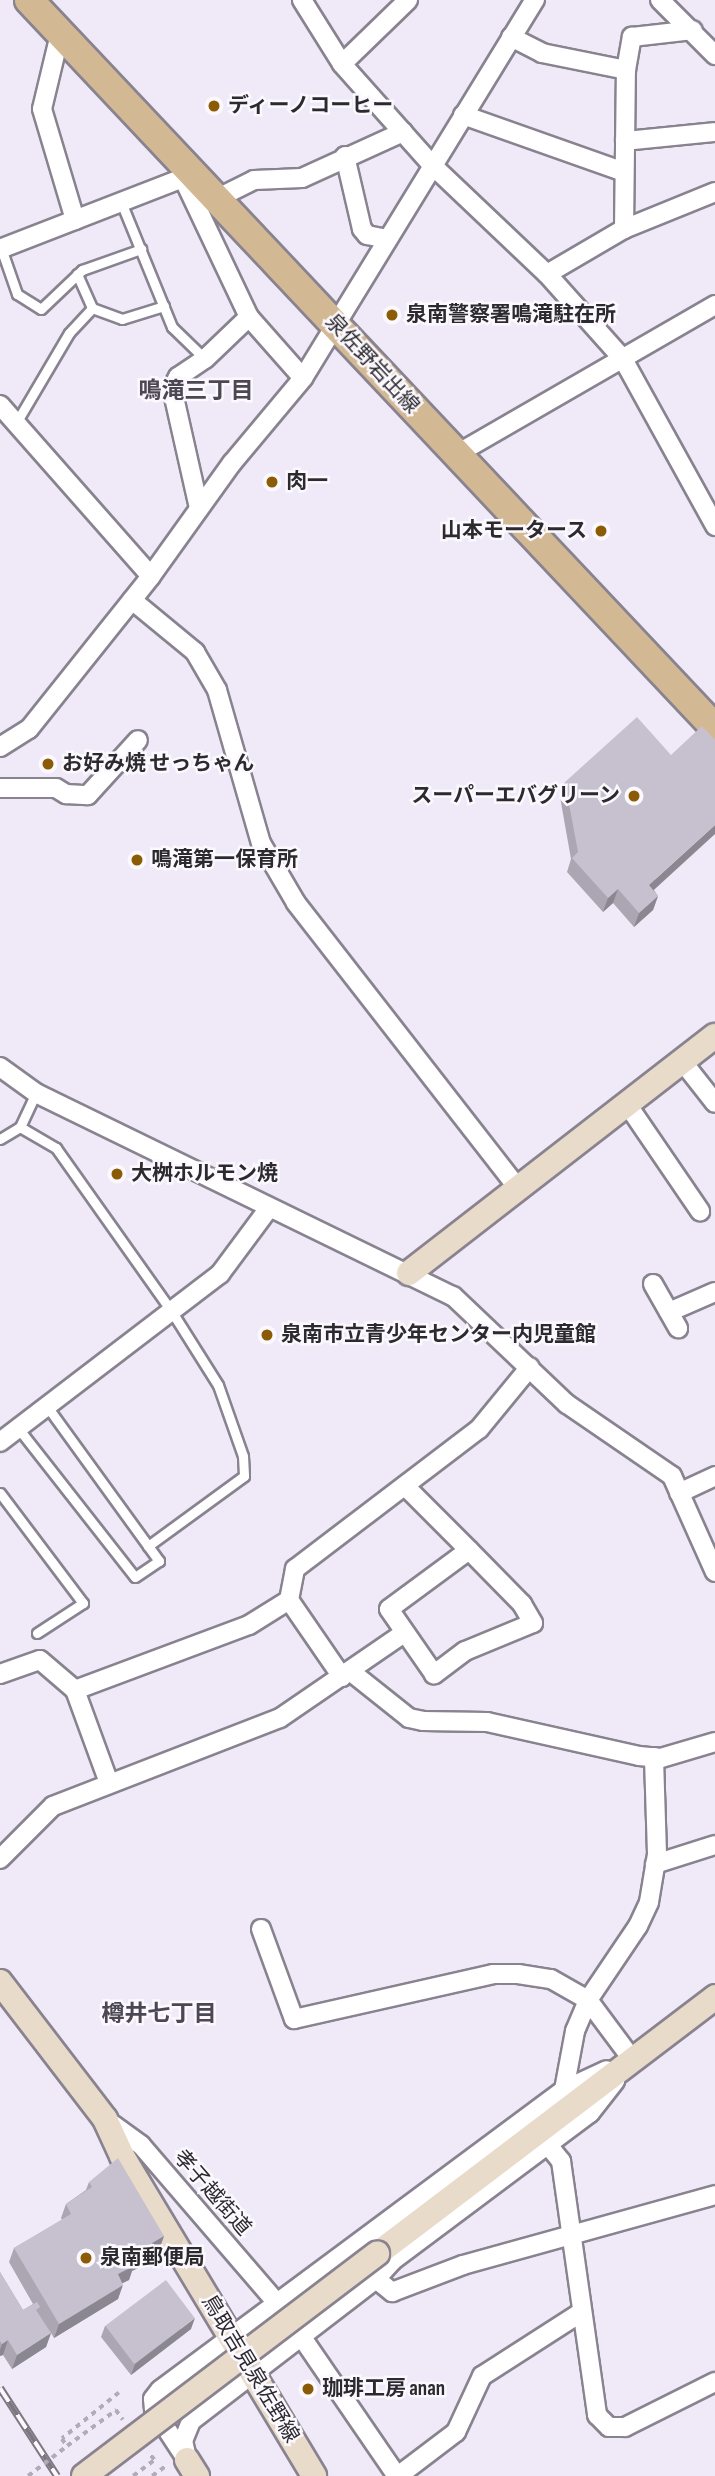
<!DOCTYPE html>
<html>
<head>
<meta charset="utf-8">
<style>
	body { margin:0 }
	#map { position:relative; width:715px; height:2476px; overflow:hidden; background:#f0e9f8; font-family:"Sofia Sans Condensed","Noto Sans JP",sans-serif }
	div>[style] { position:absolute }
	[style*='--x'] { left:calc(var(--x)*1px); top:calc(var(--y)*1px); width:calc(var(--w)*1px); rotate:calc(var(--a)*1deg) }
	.path>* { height:3.5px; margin-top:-1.75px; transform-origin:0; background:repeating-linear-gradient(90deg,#b0abb6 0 5px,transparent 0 10px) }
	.roads { filter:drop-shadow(2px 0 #898390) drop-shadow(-2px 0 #898390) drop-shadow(0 2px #898390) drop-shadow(0 -2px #898390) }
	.lane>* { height:9px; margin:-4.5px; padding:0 4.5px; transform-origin:4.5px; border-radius:4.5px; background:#fff }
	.street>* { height:18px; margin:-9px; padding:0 9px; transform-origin:9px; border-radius:9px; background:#fff }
	.secondary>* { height:24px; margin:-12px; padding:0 12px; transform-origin:12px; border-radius:12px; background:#e9dbc9 }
	.primary>* { height:28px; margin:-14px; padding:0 14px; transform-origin:14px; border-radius:14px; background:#d3b894 }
	.rail>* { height:8px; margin-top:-4px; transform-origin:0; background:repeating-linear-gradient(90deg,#fbf8fe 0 16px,#7c7780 0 32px); box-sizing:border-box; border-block:2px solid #7c7780 }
	.path-bridge>* { height:3.5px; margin-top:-1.75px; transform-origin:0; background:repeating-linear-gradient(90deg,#b0abb6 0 5px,transparent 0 10px) }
	.bridges { filter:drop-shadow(2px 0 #898390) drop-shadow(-2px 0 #898390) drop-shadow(0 2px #898390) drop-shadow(0 -2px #898390) }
	.secondary-bridge>* { height:24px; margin:-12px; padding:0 12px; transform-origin:12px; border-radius:12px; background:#e9dbc9 }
	.wall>* { inset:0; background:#aba6b2 }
	.shaded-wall>* { inset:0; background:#8b8791 }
	.building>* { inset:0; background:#c7c1cf; transform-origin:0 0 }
	.dots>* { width:19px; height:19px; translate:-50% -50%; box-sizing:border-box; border:4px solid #fbf8fe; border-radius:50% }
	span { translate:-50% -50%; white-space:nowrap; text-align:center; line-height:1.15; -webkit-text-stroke:5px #fbf8fe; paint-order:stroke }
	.poi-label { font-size:21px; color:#2d2a2f; font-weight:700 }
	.left { translate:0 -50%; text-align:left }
	.right { translate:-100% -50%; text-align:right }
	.street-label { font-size:21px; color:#2d2a2f }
	.neighbourhood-label { font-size:23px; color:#4d4753; font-weight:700 }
</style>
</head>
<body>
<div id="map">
	<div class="path">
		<i style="--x:119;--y:2393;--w:73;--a:141.1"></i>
		<i style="--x:62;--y:2439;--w:9;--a:54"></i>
		<i style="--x:67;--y:2446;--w:61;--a:-36.3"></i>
		<i style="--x:116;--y:2410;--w:12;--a:55"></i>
		<i style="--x:133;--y:2476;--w:26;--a:-37"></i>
		<i style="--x:154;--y:2460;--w:10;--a:-127"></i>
		<i style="--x:152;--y:2476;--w:19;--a:-36"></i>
	</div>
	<div class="roads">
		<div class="lane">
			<i style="--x:121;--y:202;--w:135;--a:67.8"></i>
			<i style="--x:172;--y:327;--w:46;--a:44.1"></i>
			<i style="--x:1;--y:248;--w:49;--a:70.8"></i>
			<i style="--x:17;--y:294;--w:28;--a:32"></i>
			<i style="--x:41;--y:309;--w:57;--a:-43.6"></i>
			<i style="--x:82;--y:270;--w:63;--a:-19.6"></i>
			<i style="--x:77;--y:274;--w:37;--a:66"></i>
			<i style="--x:92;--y:308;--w:32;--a:20"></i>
			<i style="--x:122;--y:319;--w:44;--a:-17.2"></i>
			<i style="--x:16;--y:423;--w:104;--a:-59.5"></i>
			<i style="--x:69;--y:333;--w:34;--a:-47"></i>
			<i style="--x:20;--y:1127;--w:42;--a:30.3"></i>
			<i style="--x:56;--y:1148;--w:201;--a:54.7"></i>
			<i style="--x:172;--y:1312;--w:86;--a:57.8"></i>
			<i style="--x:218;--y:1385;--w:75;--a:70.6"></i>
			<i style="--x:243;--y:1456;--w:20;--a:87"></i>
			<i style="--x:244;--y:1476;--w:119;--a:143.9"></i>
			<i style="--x:0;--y:1139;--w:23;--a:-31"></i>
			<i style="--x:20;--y:1127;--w:38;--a:-65"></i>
			<i style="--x:18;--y:1428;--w:189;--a:51.9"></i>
			<i style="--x:135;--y:1577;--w:29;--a:-34"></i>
			<i style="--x:159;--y:1561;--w:191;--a:-125.9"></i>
			<i style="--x:0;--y:1493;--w:138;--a:53"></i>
			<i style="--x:83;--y:1603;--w:55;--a:146.9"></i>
		</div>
		<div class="street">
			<i style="--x:302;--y:0;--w:75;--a:58"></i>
			<i style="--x:342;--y:64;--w:135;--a:48.3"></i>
			<i style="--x:432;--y:165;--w:158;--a:43.5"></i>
			<i style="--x:547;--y:274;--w:114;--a:48.2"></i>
			<i style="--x:623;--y:359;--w:191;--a:61.1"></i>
			<i style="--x:660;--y:0;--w:78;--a:45"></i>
			<i style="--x:60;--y:34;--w:77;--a:103.5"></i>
			<i style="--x:42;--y:109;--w:116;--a:73.4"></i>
			<i style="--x:511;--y:37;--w:35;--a:27"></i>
			<i style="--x:542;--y:53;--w:86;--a:11.4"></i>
			<i style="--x:342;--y:64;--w:92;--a:-44.1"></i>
			<i style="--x:463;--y:115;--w:171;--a:19.5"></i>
			<i style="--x:625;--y:141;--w:90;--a:-5.7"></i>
			<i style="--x:345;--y:156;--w:75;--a:76.9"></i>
			<i style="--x:362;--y:229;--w:8;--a:50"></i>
			<i style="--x:367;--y:235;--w:21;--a:11"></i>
			<i style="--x:183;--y:178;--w:154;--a:64.6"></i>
			<i style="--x:249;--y:317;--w:81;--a:48.5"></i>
			<i style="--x:216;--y:199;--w:42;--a:-26.6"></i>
			<i style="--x:254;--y:180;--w:48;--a:-2.4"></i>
			<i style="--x:302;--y:178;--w:111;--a:-24.5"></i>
			<i style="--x:624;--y:229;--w:159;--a:-89.3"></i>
			<i style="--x:626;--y:70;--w:34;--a:-80"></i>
			<i style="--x:632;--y:37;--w:61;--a:-6.5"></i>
			<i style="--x:0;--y:249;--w:207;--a:-21.2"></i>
			<i style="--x:547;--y:274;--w:89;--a:-30.3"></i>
			<i style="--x:624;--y:229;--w:98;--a:-22.1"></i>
			<i style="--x:0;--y:405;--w:228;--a:48.6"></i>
			<i style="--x:457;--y:454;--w:298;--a:-30"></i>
			<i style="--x:199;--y:508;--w:123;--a:-102.7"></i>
			<i style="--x:172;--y:388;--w:13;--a:-61"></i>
			<i style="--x:178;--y:377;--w:32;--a:-34"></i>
			<i style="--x:205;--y:359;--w:61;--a:-43.7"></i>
			<i style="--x:132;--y:600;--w:82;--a:39.5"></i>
			<i style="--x:195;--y:652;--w:44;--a:59.9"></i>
			<i style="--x:217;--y:690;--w:159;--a:74"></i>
			<i style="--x:261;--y:843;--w:69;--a:59.7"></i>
			<i style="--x:296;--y:903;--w:361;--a:52.1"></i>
			<i style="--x:0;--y:747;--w:34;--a:-32"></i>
			<i style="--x:29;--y:729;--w:196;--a:-51.4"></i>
			<i style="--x:151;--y:576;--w:139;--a:-54.4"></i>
			<i style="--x:232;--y:463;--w:111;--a:-50.1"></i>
			<i style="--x:303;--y:378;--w:444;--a:-58.5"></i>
			<i style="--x:0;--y:788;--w:56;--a:0"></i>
			<i style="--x:56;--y:788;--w:12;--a:31"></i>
			<i style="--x:66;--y:794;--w:22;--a:3"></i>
			<i style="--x:88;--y:795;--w:74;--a:-47.7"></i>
			<i style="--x:682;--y:1061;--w:53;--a:51.8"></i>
			<i style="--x:0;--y:1067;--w:44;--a:35.8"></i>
			<i style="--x:36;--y:1093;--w:464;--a:26"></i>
			<i style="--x:453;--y:1296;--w:157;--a:43.5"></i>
			<i style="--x:567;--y:1404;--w:127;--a:34.4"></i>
			<i style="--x:672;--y:1476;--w:105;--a:65.9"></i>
			<i style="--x:627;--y:1104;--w:130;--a:55.7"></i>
			<i style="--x:653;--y:1284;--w:51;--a:60.4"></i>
			<i style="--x:669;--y:1312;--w:50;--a:-23.5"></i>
			<i style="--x:0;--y:1442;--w:277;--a:-37.4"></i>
			<i style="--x:220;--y:1274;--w:82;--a:-53.4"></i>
			<i style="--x:405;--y:1486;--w:91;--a:45"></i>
			<i style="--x:469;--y:1550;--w:76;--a:45.5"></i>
			<i style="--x:522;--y:1604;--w:22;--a:60"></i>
			<i style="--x:533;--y:1623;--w:74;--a:157.6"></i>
			<i style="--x:465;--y:1651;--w:39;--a:143"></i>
			<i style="--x:434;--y:1674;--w:79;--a:-124.7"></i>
			<i style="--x:389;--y:1609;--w:99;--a:-36.4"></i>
			<i style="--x:679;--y:1493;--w:40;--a:-25"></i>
			<i style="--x:350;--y:1671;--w:75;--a:38.5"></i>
			<i style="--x:409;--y:1718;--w:14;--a:12"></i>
			<i style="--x:423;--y:1721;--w:64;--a:0.9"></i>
			<i style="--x:487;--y:1722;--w:156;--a:12.6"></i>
			<i style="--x:639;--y:1756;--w:22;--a:5"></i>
			<i style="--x:661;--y:1758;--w:56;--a:-16.5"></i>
			<i style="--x:0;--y:1674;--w:42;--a:-19.3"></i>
			<i style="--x:40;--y:1660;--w:46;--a:40.6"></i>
			<i style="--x:75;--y:1690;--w:99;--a:69.9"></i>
			<i style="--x:342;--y:1677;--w:93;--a:-124.5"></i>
			<i style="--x:289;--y:1600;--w:32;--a:-79"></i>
			<i style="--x:295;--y:1569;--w:231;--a:-37.3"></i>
			<i style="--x:479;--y:1429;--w:80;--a:-50.6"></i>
			<i style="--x:75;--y:1690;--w:186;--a:-20.5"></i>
			<i style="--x:249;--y:1625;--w:47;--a:-32"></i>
			<i style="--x:0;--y:1859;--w:75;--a:-45"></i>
			<i style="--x:53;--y:1806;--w:243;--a:-21.2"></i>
			<i style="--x:280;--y:1718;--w:150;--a:-34.4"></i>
			<i style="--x:655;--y:1864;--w:63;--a:-17.6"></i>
			<i style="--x:261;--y:1929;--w:96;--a:69.9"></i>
			<i style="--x:294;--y:2019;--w:204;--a:-12.7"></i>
			<i style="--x:493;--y:1974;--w:25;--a:0"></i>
			<i style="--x:518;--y:1974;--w:33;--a:9"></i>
			<i style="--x:551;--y:1979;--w:43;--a:29.6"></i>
			<i style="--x:588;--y:2000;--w:74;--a:53.3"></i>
			<i style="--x:564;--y:2090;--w:60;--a:-79.4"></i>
			<i style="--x:575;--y:2031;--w:34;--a:-67"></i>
			<i style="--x:588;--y:2000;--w:89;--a:-56"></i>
			<i style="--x:638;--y:1926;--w:26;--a:-65"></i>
			<i style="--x:649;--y:1902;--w:49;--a:-80.5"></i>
			<i style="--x:657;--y:1854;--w:97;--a:-91.8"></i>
			<i style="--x:108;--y:2121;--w:41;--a:36"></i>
			<i style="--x:141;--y:2145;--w:210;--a:49.3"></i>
			<i style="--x:548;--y:2145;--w:21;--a:51"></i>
			<i style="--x:561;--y:2161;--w:257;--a:81.9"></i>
			<i style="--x:597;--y:2415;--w:17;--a:45"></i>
			<i style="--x:609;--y:2427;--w:16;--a:0"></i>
			<i style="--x:625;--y:2427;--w:101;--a:-26.6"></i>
			<i style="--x:376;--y:2279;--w:21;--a:39"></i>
			<i style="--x:392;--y:2292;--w:76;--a:-20.8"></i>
			<i style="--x:463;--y:2265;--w:262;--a:-15.5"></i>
			<i style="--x:301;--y:2336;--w:170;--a:55.6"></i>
			<i style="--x:187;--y:2458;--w:17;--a:-103"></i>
			<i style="--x:183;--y:2441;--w:22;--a:-68"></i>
			<i style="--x:191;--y:2421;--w:233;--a:-37.5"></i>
			<i style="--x:376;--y:2279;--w:24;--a:-48"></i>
			<i style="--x:392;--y:2261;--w:247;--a:-36.8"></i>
			<i style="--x:590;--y:2113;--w:41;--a:-52"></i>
			<i style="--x:187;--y:2460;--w:60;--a:-123.4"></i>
			<i style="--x:154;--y:2410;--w:11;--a:-95"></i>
			<i style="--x:153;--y:2399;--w:11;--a:-52"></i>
			<i style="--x:160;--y:2390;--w:503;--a:-36.6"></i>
			<i style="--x:564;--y:2090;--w:47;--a:-24.9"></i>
			<i style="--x:398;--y:2476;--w:73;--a:-37.2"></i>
			<i style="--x:456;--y:2432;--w:62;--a:-65.1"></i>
			<i style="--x:482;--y:2376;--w:117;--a:-32.7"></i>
		</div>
		<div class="secondary">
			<i style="--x:409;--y:1273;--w:387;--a:-37.8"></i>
			<i style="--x:0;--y:1982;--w:173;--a:52.5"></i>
			<i style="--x:105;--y:2119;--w:41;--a:65.3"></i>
			<i style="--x:122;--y:2156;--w:373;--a:59"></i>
			<i style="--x:377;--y:2254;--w:425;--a:-37.2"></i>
			<i style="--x:187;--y:2460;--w:19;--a:58"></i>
		</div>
		<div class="primary">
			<i style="--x:29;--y:0;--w:1000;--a:46.7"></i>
		</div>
	</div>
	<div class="rail">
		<i style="--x:0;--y:2388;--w:105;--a:57.1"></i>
	</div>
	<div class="path-bridge">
		<i style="--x:28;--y:2476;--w:49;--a:-37.6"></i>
	</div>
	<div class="bridges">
		<div class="secondary-bridge">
			<i style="--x:84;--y:2476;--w:368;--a:-37.2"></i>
		</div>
	</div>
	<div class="wall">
		<i style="clip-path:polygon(671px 755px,654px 890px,658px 896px,653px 910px,634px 927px,613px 903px,603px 912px,567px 872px,571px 859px,560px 797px,565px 782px)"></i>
		<i style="clip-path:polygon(89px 2182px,164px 2236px,159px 2250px,151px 2254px,148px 2263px,132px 2271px,129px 2280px,122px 2283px,118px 2299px,54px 2338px,51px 2333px,46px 2347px,12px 2369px,3px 2355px,0 2356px,0 2272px,23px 2310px,33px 2304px,9px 2262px,14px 2248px,62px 2220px,61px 2218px,66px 2204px,86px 2190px)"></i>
		<i style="clip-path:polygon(105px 2326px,191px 2329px,131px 2375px,101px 2337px)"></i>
	</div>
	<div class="shaded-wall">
		<i style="clip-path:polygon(715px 825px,715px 834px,644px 899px,649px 885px)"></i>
		<i style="clip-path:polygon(618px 889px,613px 903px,603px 912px,608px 898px)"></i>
		<i style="clip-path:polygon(658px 896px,653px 910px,634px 927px,639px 913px)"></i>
		<i style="clip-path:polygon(164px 2236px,159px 2250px,151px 2254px,148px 2263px,132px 2271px,129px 2280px,113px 2288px,118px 2274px,132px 2260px,152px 2243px)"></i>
		<i style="clip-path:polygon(123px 2285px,118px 2299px,54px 2338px,59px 2324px)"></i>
		<i style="clip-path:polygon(195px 2318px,191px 2329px,131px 2375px,135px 2364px)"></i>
		<i style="clip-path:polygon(51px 2333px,46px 2347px,12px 2369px,17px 2355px)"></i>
		<i style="clip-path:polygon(8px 2340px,3px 2355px,0 2356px,0 2350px,2px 2344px)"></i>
	</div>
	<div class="building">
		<i style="clip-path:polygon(637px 717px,671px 755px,702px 726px,715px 740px,715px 825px,649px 885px,658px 896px,639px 913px,618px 889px,608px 898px,572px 858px,578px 852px,565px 782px)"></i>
		<i style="clip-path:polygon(118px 2158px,164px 2236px,152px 2243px,153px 2248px,132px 2260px,134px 2266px,118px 2274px,123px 2285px,59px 2324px,14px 2248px,71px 2214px,66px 2204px,92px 2187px,89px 2182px)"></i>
		<i style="clip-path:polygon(0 2272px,23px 2310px,37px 2302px,40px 2307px,36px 2310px,51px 2333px,17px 2355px,8px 2340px,2px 2344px,0 2341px)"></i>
		<i style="left:166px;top:2280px;width:48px;height:76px;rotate:53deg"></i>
	</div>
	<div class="dots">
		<i style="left:214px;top:106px;background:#8c5b05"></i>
		<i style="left:392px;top:315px;background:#8c5b05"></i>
		<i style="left:272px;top:482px;background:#8c5b05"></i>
		<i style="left:601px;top:531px;background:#8c5b05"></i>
		<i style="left:48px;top:764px;background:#8c5b05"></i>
		<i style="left:634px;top:796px;background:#8c5b05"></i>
		<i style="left:137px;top:860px;background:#8c5b05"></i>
		<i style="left:117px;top:1174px;background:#8c5b05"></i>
		<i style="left:267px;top:1335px;background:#8c5b05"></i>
		<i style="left:86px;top:2258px;background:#8c5b05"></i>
		<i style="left:308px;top:2389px;background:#8c5b05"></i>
	</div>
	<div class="poi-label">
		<span class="left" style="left:228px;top:106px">ディーノコーヒー</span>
		<span class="left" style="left:406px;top:315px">泉南警察署鳴滝駐在所</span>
		<span class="left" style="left:286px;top:482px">肉一</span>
		<span class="right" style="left:587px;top:531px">山本モータース</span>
		<span class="left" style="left:62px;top:764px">お好み焼 せっちゃん</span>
		<span class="right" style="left:620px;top:796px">スーパーエバグリーン</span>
		<span class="left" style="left:151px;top:860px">鳴滝第一保育所</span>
		<span class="left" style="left:131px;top:1174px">大桝ホルモン焼</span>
		<span class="left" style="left:281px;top:1335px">泉南市立青少年センター内児童館</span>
		<span class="left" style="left:100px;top:2258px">泉南郵便局</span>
		<span class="left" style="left:322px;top:2389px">珈琲工房 anan</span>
	</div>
	<div class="street-label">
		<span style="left:372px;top:364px;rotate:47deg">泉佐野岩出線</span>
		<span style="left:212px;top:2193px;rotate:49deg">孝子越街道</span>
		<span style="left:250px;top:2369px;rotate:59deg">鳥取吉見泉佐野線</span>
	</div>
	<div class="neighbourhood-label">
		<span style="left:196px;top:391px">鳴滝三丁目</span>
		<span style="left:159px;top:2014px">樽井七丁目</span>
	</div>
</div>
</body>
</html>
